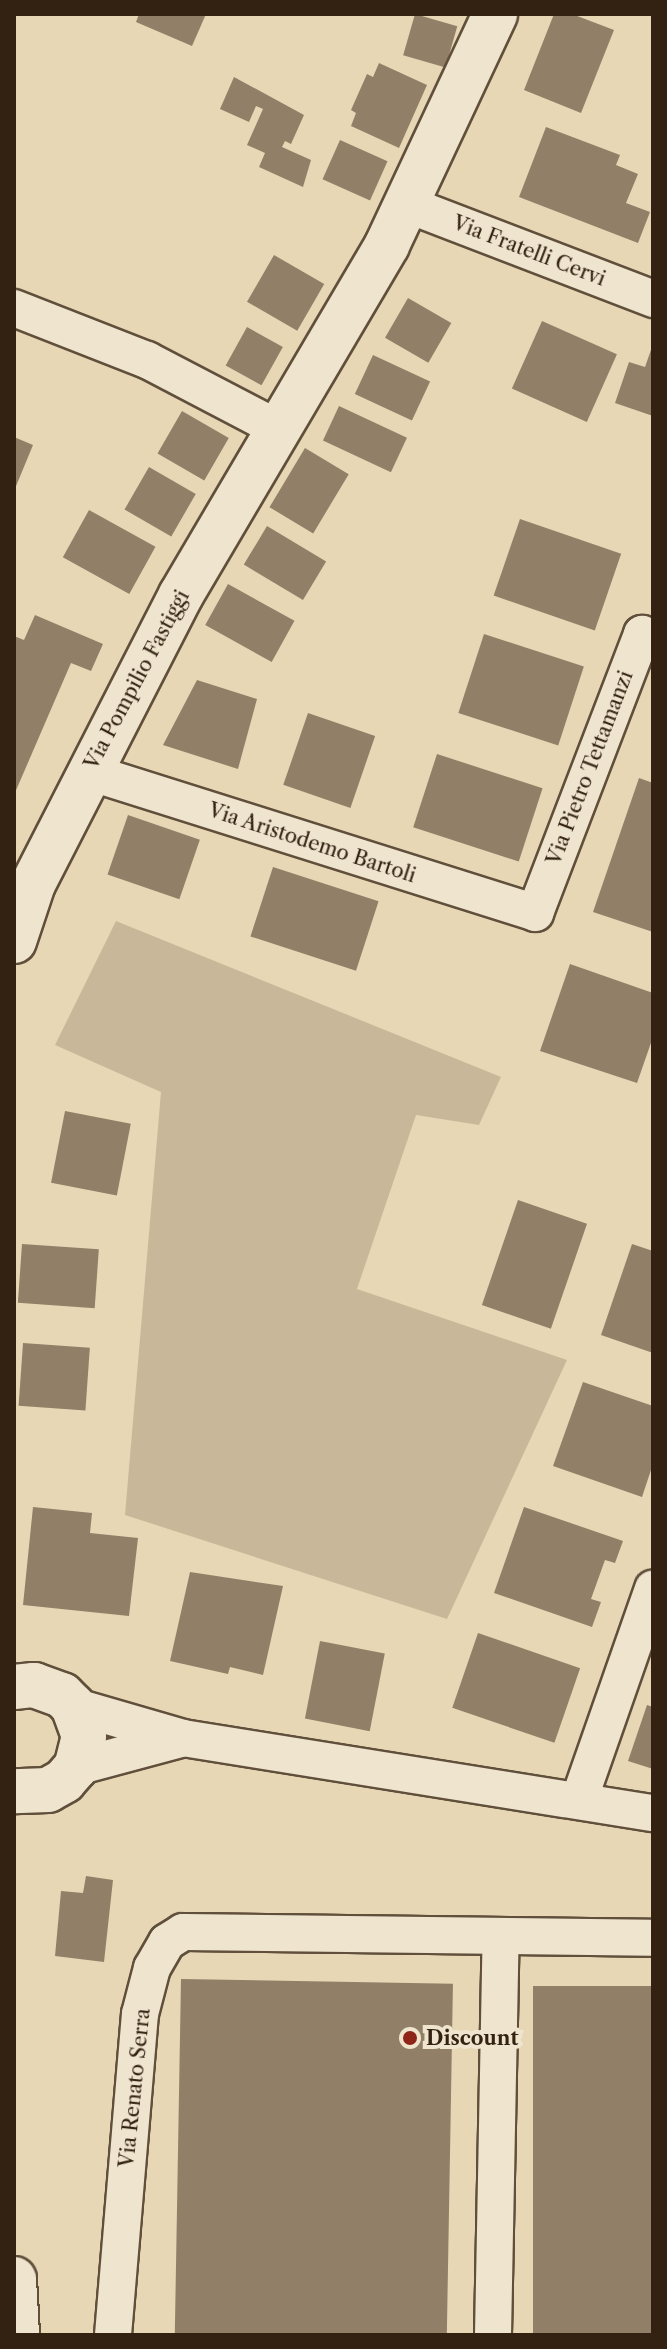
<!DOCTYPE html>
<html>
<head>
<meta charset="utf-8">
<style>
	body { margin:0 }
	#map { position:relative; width:667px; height:2349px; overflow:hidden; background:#e7d7b5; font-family:"Libre Caslon Text",serif }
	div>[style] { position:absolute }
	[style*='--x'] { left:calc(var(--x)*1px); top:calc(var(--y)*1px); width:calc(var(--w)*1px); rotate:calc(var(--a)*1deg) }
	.green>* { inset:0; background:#c8b899 }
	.building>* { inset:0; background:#918067; transform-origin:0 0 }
	.roads { filter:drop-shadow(2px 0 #604f3b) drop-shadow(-2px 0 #604f3b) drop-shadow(0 2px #604f3b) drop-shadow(0 -2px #604f3b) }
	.minor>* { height:36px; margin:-18px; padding:0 18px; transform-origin:18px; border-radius:18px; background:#efe5cf }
	.tertiary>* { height:44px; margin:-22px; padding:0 22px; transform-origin:22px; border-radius:22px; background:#efe5cf }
	.dots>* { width:22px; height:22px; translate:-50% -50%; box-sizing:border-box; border:4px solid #efe5cf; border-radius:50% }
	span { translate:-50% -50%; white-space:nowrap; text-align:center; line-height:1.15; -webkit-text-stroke:8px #efe5cf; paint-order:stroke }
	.street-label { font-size:20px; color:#332212 }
	.poi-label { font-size:20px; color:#332212; font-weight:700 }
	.left { translate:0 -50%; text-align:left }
	.frame { position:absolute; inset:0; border:16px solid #332212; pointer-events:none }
</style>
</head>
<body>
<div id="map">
	<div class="green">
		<i style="clip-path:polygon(116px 921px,501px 1077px,479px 1125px,416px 1115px,357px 1289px,567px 1360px,447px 1619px,125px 1515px,161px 1092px,55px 1045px)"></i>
	</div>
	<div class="building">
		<i style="clip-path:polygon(139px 14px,206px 14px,192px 46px,136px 22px)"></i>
		<i style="left:415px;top:14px;width:44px;height:43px;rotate:16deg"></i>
		<i style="clip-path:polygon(554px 14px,572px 14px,614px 30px,581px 113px,524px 90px)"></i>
		<i style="clip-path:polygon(379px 63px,427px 85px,399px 148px,351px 126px,356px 113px,351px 110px,367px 74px,373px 77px)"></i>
		<i style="clip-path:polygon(234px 77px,304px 115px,291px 144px,285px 141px,282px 147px,311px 160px,303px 187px,259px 167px,265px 153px,247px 145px,263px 109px,256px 106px,249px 122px,220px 109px)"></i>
		<i style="clip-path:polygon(546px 127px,620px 155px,616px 165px,638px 174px,626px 203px,650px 212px,638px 243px,519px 197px)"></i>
		<i style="left:340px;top:140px;width:52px;height:43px;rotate:24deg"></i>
		<i style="left:274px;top:255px;width:58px;height:54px;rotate:30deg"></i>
		<i style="left:408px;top:298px;width:50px;height:46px;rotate:30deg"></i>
		<i style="left:542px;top:321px;width:82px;height:74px;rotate:24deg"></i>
		<i style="left:247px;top:327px;width:41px;height:44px;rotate:29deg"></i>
		<i style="clip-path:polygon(653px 344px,653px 416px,615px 403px,629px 362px,645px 367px)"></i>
		<i style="left:373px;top:355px;width:63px;height:43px;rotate:25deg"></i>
		<i style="left:339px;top:406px;width:75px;height:38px;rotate:25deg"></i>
		<i style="left:182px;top:411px;width:54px;height:49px;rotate:30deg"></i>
		<i style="clip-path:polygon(14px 437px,33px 445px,14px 491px)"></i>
		<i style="left:305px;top:448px;width:51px;height:69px;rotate:31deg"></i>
		<i style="left:149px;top:467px;width:54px;height:49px;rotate:30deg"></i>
		<i style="left:89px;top:510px;width:76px;height:54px;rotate:29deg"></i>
		<i style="left:520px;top:519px;width:107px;height:81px;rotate:19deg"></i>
		<i style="left:267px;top:526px;width:69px;height:45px;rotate:31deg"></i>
		<i style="left:228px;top:584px;width:76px;height:47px;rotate:29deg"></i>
		<i style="clip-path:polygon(35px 615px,103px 644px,91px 671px,71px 663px,14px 795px,14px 636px,24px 640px)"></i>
		<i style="left:484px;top:634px;width:105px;height:83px;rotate:18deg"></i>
		<i style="clip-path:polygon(197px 680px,257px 699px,238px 769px,163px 745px)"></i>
		<i style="left:308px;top:713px;width:71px;height:76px;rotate:19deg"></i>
		<i style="left:437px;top:754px;width:111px;height:77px;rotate:18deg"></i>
		<i style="clip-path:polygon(639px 778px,653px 783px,653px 932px,593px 912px)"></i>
		<i style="left:128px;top:815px;width:76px;height:63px;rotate:19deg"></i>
		<i style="left:273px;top:867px;width:111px;height:73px;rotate:18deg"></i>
		<i style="clip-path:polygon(570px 964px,653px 993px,653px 1037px,637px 1083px,540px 1051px)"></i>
		<i style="left:65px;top:1111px;width:67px;height:73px;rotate:11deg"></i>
		<i style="left:518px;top:1200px;width:73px;height:111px;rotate:19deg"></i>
		<i style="left:22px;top:1244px;width:77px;height:59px;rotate:4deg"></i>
		<i style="clip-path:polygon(632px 1244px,653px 1251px,653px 1353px,601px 1335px)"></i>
		<i style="left:23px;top:1343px;width:67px;height:63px;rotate:4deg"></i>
		<i style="clip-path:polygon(583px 1382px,653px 1406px,653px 1464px,642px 1497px,553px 1466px)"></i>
		<i style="clip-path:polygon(33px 1507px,92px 1513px,90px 1533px,138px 1538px,129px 1616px,23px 1605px)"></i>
		<i style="clip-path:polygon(524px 1507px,623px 1541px,615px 1563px,605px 1560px,591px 1599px,601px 1602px,592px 1627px,494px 1593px)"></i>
		<i style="clip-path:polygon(190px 1572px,283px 1586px,263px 1675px,230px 1667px,228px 1674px,170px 1661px)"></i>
		<i style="left:478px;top:1633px;width:108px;height:79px;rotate:19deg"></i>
		<i style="left:320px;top:1641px;width:66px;height:79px;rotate:11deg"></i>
		<i style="clip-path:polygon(647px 1705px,653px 1707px,653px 1769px,628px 1761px)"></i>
		<i style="clip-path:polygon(86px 1876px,113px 1880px,104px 1962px,55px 1956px,61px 1891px,83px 1893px)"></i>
		<i style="left:181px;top:1979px;width:272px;height:356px;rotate:1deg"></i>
		<i style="left:533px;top:1986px;width:120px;height:349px"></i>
	</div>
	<div class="roads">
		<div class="minor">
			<i style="--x:406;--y:204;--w:265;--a:21"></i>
			<i style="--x:14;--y:308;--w:143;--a:21.4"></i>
			<i style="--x:147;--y:360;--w:151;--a:27.6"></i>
			<i style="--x:89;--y:772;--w:468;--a:17.5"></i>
			<i style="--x:535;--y:913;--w:299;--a:-69"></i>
			<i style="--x:642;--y:634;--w:12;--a:20"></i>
			<i style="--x:73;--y:1706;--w:115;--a:16.2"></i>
			<i style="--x:183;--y:1738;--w:476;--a:9.1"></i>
			<i style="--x:76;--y:1767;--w:109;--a:-14.9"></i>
			<i style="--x:579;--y:1800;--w:224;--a:-70.7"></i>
			<i style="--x:113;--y:2335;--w:322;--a:-85.2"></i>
			<i style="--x:140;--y:2014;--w:48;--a:-75.4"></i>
			<i style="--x:152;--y:1968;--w:30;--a:-60"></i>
			<i style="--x:167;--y:1942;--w:19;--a:-32"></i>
			<i style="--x:183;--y:1932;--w:470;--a:0.7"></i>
			<i style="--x:493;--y:2335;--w:399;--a:-88.9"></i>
		</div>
		<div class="tertiary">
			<i style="--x:14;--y:941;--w:60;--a:-71.6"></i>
			<i style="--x:33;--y:884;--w:325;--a:-62.9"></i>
			<i style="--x:181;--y:595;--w:406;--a:-59.5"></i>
			<i style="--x:387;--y:245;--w:255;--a:-64.9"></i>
			<i style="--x:14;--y:1687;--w:20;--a:-6"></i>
			<i style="--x:34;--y:1685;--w:30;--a:20"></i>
			<i style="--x:62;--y:1695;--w:16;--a:45"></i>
			<i style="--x:73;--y:1706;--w:32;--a:70"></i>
			<i style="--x:84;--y:1736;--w:32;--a:104"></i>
			<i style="--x:76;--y:1767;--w:18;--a:131"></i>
			<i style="--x:64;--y:1781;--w:18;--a:151"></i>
			<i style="--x:48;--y:1790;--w:34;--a:178"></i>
			<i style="--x:14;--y:2279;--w:56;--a:86.9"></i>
		</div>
	</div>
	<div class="dots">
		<i style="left:410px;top:2038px;background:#8f2418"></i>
	</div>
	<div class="street-label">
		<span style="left:529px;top:251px;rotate:21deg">Via Fratelli Cervi</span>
		<span style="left:137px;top:680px;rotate:-62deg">Via Pompilio Fastiggi</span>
		<span style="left:590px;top:768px;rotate:-69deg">Via Pietro Tettamanzi</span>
		<span style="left:312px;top:843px;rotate:18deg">Via Aristodemo Bartoli</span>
		<span style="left:135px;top:2088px;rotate:-84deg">Via Renato Serra</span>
	</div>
	<div class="poi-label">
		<span class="left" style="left:426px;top:2038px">Discount</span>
	</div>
	<div class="frame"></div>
</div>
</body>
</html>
